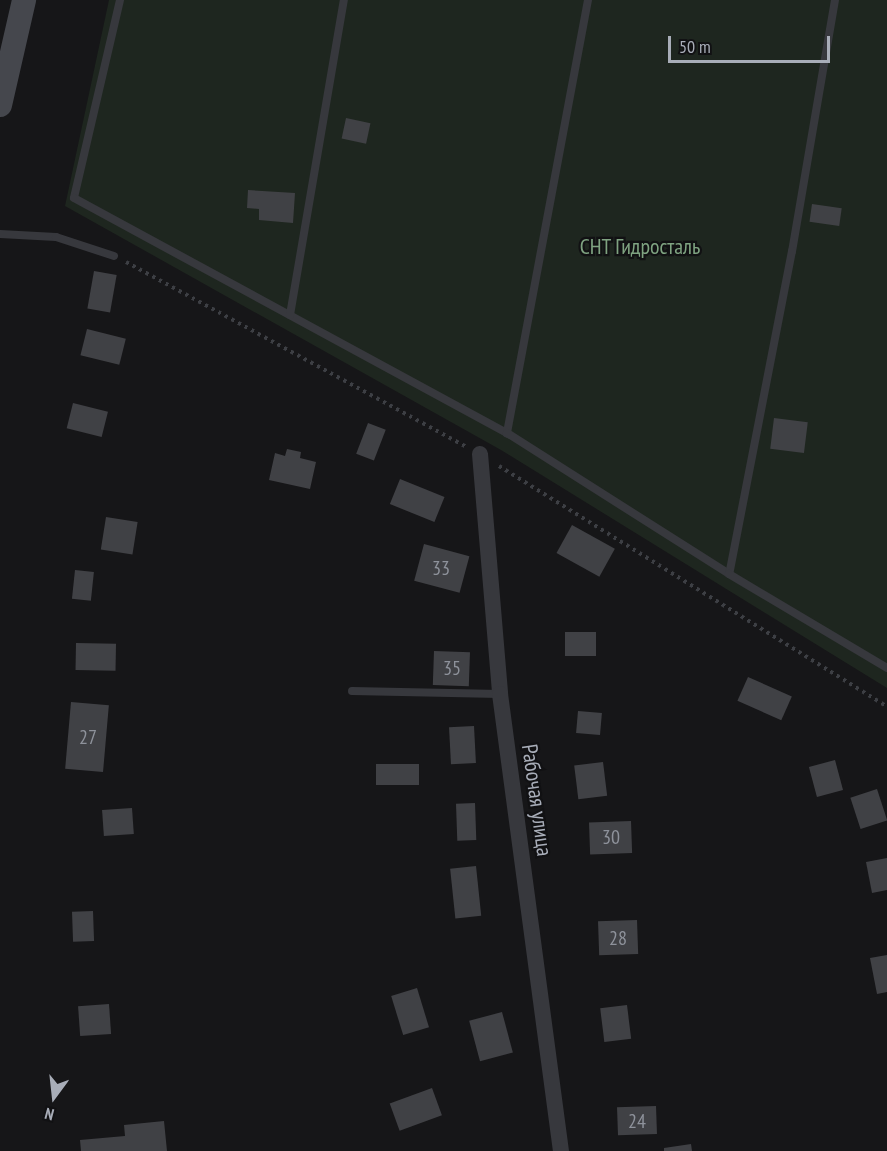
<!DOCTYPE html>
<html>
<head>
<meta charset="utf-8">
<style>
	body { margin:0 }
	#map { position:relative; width:887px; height:1151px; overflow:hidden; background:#161618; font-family:"PT Sans Narrow",sans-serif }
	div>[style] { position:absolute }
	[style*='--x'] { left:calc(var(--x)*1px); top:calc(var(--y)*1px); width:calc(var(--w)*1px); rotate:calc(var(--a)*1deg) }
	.green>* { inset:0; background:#1e261f }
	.building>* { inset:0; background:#404145; transform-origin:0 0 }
	.path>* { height:4px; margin-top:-2px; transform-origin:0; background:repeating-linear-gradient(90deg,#3d3f44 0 3px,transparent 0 7.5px) }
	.lane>* { height:8px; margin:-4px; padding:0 4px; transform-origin:4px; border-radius:4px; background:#37383d }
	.street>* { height:16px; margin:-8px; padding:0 8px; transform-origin:8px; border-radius:8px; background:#37383d }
	.secondary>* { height:24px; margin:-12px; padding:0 12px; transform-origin:12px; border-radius:12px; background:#45474d }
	span { translate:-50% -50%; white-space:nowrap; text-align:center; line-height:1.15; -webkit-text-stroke:4.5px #111113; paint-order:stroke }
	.number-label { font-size:20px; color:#8e929b }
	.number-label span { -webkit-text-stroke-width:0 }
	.park-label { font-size:22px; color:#7fa381 }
	.street-label { font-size:22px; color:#a8adb8 }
	.north { position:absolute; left:24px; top:1067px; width:60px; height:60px; -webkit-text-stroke:4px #111113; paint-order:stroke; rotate:195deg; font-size:16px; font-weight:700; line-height:24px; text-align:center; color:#a8adb8 }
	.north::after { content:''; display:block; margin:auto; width:21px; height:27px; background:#a8adb8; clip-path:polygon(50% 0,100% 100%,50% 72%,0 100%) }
	.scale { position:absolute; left:668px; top:36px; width:162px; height:27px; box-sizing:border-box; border:3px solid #a8adb8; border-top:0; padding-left:8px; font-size:18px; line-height:21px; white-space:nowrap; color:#a8adb8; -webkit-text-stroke:4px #111113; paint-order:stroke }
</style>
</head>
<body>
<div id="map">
	<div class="green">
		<i style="clip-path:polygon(109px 0,887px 0,887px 688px,501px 450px,65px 206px)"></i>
	</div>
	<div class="building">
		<i style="left:346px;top:118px;width:25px;height:21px;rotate:12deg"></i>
		<i style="clip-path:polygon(248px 190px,295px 193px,293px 223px,259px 220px,259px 209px,247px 208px)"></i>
		<i style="left:812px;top:204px;width:30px;height:18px;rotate:8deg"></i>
		<i style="left:94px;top:271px;width:23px;height:38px;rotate:10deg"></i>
		<i style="left:87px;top:329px;width:40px;height:27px;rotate:14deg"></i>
		<i style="left:73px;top:403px;width:36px;height:26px;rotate:14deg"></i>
		<i style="left:774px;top:418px;width:34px;height:31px;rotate:7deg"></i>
		<i style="left:368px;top:423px;width:19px;height:33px;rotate:21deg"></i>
		<i style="clip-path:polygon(287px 449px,301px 452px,300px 458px,316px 462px,310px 489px,269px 480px,275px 453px,285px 456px)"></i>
		<i style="left:400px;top:479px;width:48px;height:27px;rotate:22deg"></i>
		<i style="left:106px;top:517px;width:32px;height:33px;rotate:9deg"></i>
		<i style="left:572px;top:525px;width:49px;height:32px;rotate:29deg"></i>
		<i style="left:424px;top:544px;width:47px;height:38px;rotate:15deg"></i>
		<i style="left:75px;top:570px;width:19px;height:29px;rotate:6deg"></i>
		<i style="left:565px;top:632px;width:31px;height:24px"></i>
		<i style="left:76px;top:643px;width:40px;height:27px;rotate:1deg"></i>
		<i style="left:434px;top:651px;width:36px;height:34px;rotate:2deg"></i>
		<i style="left:748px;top:677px;width:48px;height:26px;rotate:24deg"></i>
		<i style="left:71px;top:702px;width:38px;height:67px;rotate:5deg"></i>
		<i style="left:578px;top:711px;width:24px;height:22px;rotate:5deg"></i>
		<i style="left:474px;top:726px;width:37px;height:25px;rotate:87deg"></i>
		<i style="left:835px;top:760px;width:31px;height:27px;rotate:75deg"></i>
		<i style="left:603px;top:762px;width:34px;height:29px;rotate:83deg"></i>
		<i style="left:419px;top:764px;width:21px;height:43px;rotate:90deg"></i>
		<i style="left:877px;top:789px;width:33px;height:28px;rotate:72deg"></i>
		<i style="left:475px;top:803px;width:37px;height:19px;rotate:88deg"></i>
		<i style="left:132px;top:808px;width:26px;height:30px;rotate:86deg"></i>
		<i style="left:631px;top:821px;width:32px;height:42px;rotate:88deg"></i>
		<i style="clip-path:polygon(887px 858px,887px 890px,872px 893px,866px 862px)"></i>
		<i style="left:476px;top:866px;width:50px;height:26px;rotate:84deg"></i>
		<i style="left:93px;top:911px;width:30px;height:21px;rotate:88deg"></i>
		<i style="left:637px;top:920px;width:34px;height:39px;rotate:88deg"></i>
		<i style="clip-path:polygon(887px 955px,887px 992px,877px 994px,870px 958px)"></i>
		<i style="left:417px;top:988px;width:41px;height:27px;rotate:73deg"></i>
		<i style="left:109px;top:1004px;width:30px;height:31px;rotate:86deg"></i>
		<i style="left:627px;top:1005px;width:34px;height:27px;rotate:83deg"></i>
		<i style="left:502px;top:1012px;width:42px;height:34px;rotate:75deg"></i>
		<i style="left:432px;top:1088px;width:29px;height:45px;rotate:70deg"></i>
		<i style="left:656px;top:1106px;width:28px;height:39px;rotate:88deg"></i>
		<i style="clip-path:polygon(164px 1121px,167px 1151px,81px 1151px,80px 1140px,125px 1136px,124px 1125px)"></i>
		<i style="clip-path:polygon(691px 1144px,692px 1151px,664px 1151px,664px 1148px)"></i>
	</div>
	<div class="path">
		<i style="--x:126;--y:262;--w:386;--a:28.5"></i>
		<i style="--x:499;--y:466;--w:457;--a:31.8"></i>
	</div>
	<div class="lane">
		<i style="--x:120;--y:0;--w:203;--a:103.1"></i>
		<i style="--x:74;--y:198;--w:493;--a:28.5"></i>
		<i style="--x:588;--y:0;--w:441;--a:100.6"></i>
		<i style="--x:507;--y:433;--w:263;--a:32.4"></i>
		<i style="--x:835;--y:0;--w:255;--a:99.7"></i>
		<i style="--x:792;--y:251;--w:329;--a:101"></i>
		<i style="--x:729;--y:574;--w:184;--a:30.7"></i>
		<i style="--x:0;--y:234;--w:56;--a:3.1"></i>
		<i style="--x:56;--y:237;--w:61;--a:18.1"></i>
		<i style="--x:290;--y:315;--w:320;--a:-80.3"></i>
		<i style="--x:352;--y:691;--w:148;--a:1.2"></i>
	</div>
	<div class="street">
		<i style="--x:480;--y:454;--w:241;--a:85.2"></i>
		<i style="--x:500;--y:694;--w:461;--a:82.4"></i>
	</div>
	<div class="secondary">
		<i style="--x:0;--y:105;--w:108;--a:-77.1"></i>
	</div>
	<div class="number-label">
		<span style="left:441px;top:568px">33</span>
		<span style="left:452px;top:668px">35</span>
		<span style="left:88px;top:737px">27</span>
		<span style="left:611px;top:837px">30</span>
		<span style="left:618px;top:938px">28</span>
		<span style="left:637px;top:1121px">24</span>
	</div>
	<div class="park-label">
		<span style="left:640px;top:247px">СНТ Гидросталь</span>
	</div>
	<div class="street-label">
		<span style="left:537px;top:800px;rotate:82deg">Рабочая улица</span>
	</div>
	<div class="north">N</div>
	<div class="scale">50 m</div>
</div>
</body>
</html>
